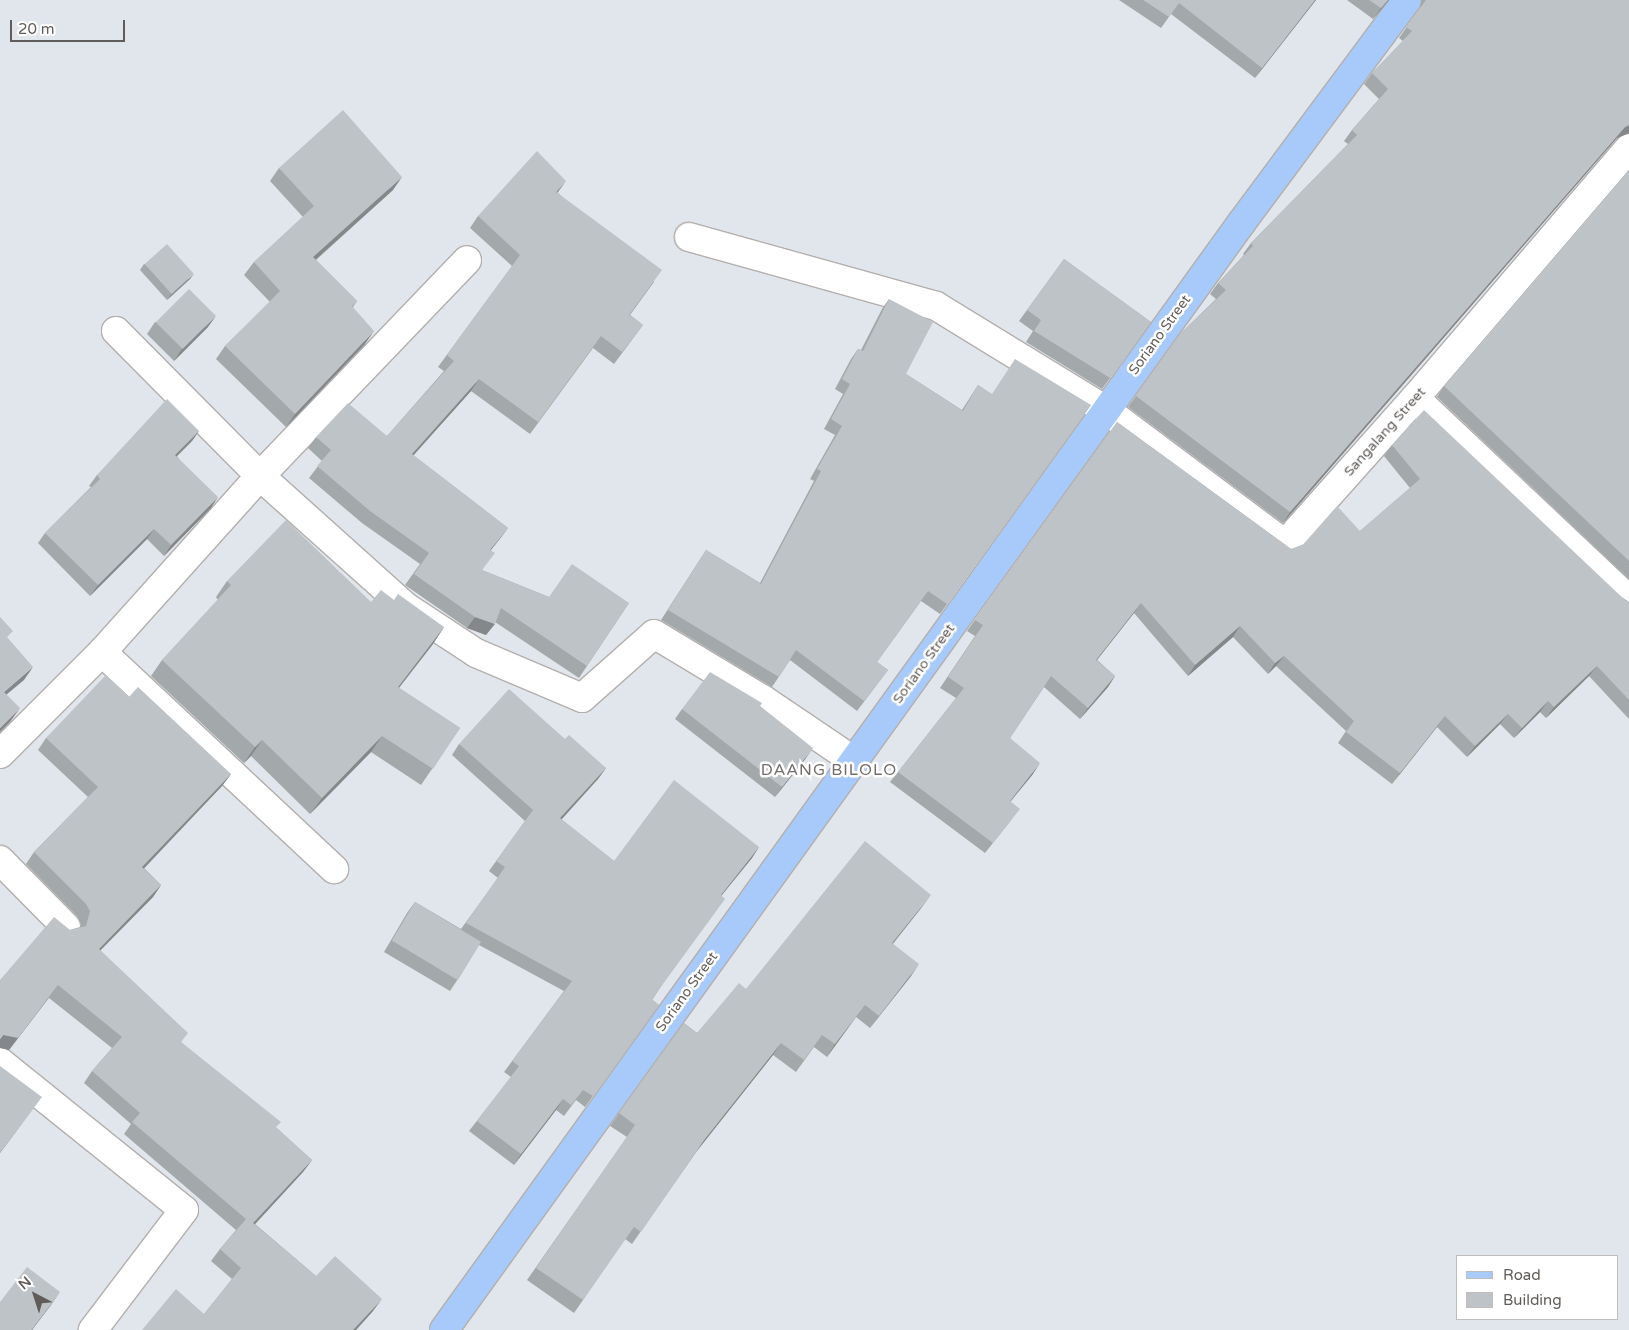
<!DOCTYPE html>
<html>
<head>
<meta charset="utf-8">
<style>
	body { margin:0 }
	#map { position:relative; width:1629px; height:1330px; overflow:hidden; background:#e1e6ec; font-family:"Varela Round",sans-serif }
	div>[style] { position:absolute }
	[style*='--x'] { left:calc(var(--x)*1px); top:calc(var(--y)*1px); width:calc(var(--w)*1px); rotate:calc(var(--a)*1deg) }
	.roads { filter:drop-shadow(1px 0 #b3afad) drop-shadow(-1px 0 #b3afad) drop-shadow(0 1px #b3afad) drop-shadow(0 -1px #b3afad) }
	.minor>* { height:28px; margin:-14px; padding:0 14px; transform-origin:14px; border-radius:14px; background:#fff }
	.major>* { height:28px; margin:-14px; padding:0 14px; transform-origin:14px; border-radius:14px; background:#a8cafa }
	.wall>* { inset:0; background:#a3a8aa }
	.shaded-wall>* { inset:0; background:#84888b }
	.building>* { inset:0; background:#bdc3c6; transform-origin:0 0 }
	span { translate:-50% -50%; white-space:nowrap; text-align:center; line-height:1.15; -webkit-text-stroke:5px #fff; paint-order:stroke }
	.street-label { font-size:14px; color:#615c59 }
	.quarter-label { font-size:16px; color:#736d6b; letter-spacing:1px }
	.legend { position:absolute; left:1456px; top:1255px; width:162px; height:65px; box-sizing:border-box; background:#fff; border:1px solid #c0bebd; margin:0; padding:6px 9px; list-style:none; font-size:15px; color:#615c59 }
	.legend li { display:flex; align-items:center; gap:10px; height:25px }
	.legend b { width:25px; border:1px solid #c0bebd }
	.north { position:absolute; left:10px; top:1270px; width:50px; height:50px; -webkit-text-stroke:4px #fff; paint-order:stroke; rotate:320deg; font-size:14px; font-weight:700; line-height:20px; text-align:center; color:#615c59 }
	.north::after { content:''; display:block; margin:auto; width:18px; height:22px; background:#615c59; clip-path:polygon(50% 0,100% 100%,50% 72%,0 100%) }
	.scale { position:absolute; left:10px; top:20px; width:115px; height:22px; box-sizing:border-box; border:2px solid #615c59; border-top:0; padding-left:6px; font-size:15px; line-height:18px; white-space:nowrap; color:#615c59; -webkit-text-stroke:4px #fff; paint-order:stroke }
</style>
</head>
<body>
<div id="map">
	<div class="roads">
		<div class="minor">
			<i style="--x:689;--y:237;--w:256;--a:15.6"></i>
			<i style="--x:936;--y:306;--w:199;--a:31.5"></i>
			<i style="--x:1106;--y:410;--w:224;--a:36.8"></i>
			<i style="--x:1285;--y:544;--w:195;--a:-48.3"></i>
			<i style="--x:1415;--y:398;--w:329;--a:-49.4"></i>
			<i style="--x:116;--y:331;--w:204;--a:45.2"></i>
			<i style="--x:260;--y:476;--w:299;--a:-46.2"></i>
			<i style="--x:1415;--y:398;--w:294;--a:43.3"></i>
			<i style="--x:102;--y:652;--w:318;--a:43.1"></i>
			<i style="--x:0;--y:754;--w:144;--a:-45"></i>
			<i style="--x:102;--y:652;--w:237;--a:-48.1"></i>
			<i style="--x:260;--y:476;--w:196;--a:41.9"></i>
			<i style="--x:406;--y:607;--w:84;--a:33.3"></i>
			<i style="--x:476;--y:653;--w:115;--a:23"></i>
			<i style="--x:582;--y:698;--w:96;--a:-41.6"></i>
			<i style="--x:654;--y:634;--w:128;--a:31"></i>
			<i style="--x:764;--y:700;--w:109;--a:34.1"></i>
			<i style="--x:0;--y:860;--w:94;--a:45.4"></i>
			<i style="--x:0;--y:1062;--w:236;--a:38.8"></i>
			<i style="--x:184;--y:1210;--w:151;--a:127.2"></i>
		</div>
		<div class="major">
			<i style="--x:444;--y:1330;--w:1365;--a:-54.24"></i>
			<i style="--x:1242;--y:222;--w:277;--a:-53.4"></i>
		</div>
	</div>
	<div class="wall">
		<i style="clip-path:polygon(1119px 0,1316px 0,1255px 78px,1171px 14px,1161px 28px)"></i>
		<i style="clip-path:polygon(1347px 0,1389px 0,1373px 19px)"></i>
		<i style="clip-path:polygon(1421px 0,1629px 0,1629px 133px,1617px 138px,1283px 523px,1128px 407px,1182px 332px,1216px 299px,1210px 294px,1218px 283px,1244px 255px,1243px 254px,1251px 243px,1348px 144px,1344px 141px,1352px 130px,1379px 99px,1364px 84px,1372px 73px,1403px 41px,1399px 38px,1420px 8px)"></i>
		<i style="clip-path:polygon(279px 168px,393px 190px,316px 260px,357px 301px,353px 307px,365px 344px,286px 427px,216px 359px,225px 346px,270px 302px,244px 275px,254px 262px,303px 217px,270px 181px)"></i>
		<i style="clip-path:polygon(1629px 170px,1629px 579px,1437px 397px,1444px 386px)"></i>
		<i style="clip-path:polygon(558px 193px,654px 282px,630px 315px,643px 325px,614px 364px,593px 348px,530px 434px,471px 391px,413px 455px,508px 528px,491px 550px,482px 570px,549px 597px,629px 603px,579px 678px,495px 622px,486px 635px,467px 628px,405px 585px,420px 564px,362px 523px,309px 478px,322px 461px,308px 448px,316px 437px,387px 436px,444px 371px,438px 367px,512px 266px,470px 228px,478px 216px)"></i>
		<i style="clip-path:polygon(1064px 259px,1151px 322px,1102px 389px,1026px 342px,1033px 331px,1019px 321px)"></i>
		<i style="clip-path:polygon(144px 264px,190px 279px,167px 300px,140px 270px)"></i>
		<i style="clip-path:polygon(889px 299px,906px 374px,962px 410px,978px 385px,991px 394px,1091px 405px,940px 614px,921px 601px,877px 662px,888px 670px,857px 711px,790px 660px,772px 687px,661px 620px,706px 550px,760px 583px,814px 481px,810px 479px,835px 435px,824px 429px,843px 394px,835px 389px,851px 359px,858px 349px,861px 350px,882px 309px)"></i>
		<i style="clip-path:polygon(155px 322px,208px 327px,174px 361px,147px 334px)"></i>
		<i style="clip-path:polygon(1117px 422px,1291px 549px,1360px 531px,1410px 488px,1384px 456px,1392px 445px,1629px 602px,1629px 719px,1589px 676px,1546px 718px,1540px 712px,1514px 738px,1500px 724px,1467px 757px,1437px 727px,1392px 784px,1338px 743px,1346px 731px,1276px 666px,1268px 674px,1233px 637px,1188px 676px,1134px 613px,1097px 660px,1115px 676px,1108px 687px,1080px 719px,1044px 687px,1010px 738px,1033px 774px,1010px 801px,1012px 819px,985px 853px,890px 782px,898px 772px,956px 698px,940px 688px,975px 636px,967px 631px)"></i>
		<i style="clip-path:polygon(199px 431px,192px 441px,177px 456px,211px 508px,164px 556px,147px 539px,90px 596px,38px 543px,45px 533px,91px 487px,89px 486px,97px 475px)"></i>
		<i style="clip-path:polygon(227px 581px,371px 602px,394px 600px,444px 627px,433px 644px,399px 688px,460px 728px,421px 785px,371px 752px,310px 814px,251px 756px,244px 763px,151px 676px,162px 660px,218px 600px,216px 597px)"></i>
		<i style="clip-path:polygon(129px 697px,231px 774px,222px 786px,144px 868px,161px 885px,153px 897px,100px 950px,182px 1043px,312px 1160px,303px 1172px,255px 1224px,316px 1276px,373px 1311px,356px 1330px,142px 1330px,204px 1314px,232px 1279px,211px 1261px,220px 1249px,236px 1230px,124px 1134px,131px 1124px,84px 1083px,92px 1071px,112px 1048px,49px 998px,9px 1050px,70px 930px,80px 927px,81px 924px,77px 916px,26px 864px,34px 852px,88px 797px,38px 750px,46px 738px)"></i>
		<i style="clip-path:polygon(760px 706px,806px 758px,775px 797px,675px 719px,682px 709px)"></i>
		<i style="clip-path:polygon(565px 739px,606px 768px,598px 779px,561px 819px,614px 861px,759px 847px,752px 858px,721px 896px,652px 1000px,659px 1005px,585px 1107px,576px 1100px,564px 1116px,556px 1110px,514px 1165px,469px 1131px,511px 1077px,504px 1072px,564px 991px,479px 945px,458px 979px,450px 991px,384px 952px,407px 913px,415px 902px,461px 929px,498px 878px,489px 871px,525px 821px,452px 755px,459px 744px)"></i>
		<i style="clip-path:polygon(922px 907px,893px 944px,911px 976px,870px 1028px,856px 1017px,827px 1057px,814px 1047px,796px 1072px,773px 1055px,697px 1151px,632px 1244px,625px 1239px,574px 1313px,527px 1280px,627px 1137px,610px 1126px,684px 1023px,697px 1033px,746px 989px)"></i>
	</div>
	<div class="shaded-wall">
		<i style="clip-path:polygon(1315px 0,1316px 0,1255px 78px,1262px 68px)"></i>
		<i style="clip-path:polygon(1388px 0,1389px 0,1373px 19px,1381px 8px)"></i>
		<i style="clip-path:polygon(1629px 125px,1629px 133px,1617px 138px,1283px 523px,1290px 512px,1625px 127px)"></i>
		<i style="clip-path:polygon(402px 177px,393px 190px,304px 270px,313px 257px)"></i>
		<i style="clip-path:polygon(566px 181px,558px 192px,547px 203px,556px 192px)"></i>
		<i style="clip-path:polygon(194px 274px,190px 279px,167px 300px,171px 295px)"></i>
		<i style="clip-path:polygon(216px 316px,208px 327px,174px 361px,182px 349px)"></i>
		<i style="clip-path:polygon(374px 331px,365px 344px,286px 427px,295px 414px)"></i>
		<i style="clip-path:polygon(479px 379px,471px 391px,404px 466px,412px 454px)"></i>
		<i style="clip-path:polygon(199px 431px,192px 441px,168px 465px,175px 455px)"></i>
		<i style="clip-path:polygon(218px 497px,211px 508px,164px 556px,171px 545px)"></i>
		<i style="clip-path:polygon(508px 528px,499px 540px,482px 561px,490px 550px)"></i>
		<i style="clip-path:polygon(154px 529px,147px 539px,90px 596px,98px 585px)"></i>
		<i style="clip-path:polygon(1141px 603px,1134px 613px,1089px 670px,1096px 660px)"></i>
		<i style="clip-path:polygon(475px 617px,495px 624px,486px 635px,467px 628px)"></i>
		<i style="clip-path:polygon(1240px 626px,1233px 637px,1188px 676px,1195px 665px)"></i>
		<i style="clip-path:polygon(444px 627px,433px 644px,387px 703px,398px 687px)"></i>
		<i style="clip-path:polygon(1284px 656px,1276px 666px,1268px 674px,1275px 663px)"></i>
		<i style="clip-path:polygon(1597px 666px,1589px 676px,1546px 718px,1554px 707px)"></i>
		<i style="clip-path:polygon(33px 667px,24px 680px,0 700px,4px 692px)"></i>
		<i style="clip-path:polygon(1115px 676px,1108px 687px,1080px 719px,1088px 708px)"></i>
		<i style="clip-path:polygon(1548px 701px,1540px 712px,1514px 738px,1522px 728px)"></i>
		<i style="clip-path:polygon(20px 708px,10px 722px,0 732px,0 728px)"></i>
		<i style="clip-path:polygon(1508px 714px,1500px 724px,1467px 757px,1475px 746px)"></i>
		<i style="clip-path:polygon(1445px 716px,1437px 727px,1392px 784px,1400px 773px)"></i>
		<i style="clip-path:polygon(382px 736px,371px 752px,310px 814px,322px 798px)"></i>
		<i style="clip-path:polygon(262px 740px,251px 756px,244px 763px,255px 747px)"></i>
		<i style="clip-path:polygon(813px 748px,806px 758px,775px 797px,782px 787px)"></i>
		<i style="clip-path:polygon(1040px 763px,1033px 774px,1002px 812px,1010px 801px)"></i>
		<i style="clip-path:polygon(606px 768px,598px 779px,553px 829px,560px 818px)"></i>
		<i style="clip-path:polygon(231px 774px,222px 786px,134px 879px,142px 867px)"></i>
		<i style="clip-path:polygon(759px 847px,752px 858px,713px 906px,721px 895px)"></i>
		<i style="clip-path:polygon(161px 885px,153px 897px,90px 961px,99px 949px)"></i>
		<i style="clip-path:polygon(931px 895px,922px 907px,883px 955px,892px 943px)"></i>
		<i style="clip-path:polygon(919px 964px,911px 976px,870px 1028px,879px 1016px)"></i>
		<i style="clip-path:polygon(58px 985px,9px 1050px,0 1048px,0 1039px,3px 1035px)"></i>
		<i style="clip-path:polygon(865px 1005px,856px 1017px,827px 1057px,835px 1044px)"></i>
		<i style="clip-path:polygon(781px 1043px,773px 1055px,696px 1152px,704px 1140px)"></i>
		<i style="clip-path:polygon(42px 1097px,0 1153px,0 1152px)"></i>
		<i style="clip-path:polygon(563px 1099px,556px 1110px,514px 1165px,521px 1154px)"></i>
		<i style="clip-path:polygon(312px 1160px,303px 1172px,245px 1235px,253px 1223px)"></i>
		<i style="clip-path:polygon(60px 1292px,51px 1305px,32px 1330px,31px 1330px)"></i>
		<i style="clip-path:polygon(382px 1299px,373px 1311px,356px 1330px,353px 1330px)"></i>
	</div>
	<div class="building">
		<i style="clip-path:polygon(1143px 0,1315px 0,1262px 68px,1179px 3px,1169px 17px)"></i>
		<i style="clip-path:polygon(1369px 0,1388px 0,1381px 8px)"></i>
		<i style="clip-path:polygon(1426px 0,1629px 0,1629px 125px,1625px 127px,1290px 512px,1136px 396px,1182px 332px,1226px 290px,1218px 283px,1253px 246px,1251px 243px,1357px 135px,1352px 130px,1388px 89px,1372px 73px,1412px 31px,1406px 27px)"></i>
		<i style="clip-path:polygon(343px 110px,402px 177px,313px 257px,357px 301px,352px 306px,374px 331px,295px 414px,225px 346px,280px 291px,254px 262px,314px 206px,279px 168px)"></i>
		<i style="clip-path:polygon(537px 151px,566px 181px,556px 192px,662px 270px,629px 315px,643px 325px,622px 352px,601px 336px,538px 422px,479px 379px,412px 454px,508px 528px,490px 550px,495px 553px,482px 570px,549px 597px,572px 564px,629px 603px,587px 666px,501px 608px,495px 624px,475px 617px,414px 574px,429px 553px,370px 511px,317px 466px,331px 450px,316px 437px,348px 403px,387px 436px,454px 361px,447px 355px,520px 255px,478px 216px)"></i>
		<i style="clip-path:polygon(1629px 170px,1629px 561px,1444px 386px)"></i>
		<i style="left:167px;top:244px;width:40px;height:30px;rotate:48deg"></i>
		<i style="clip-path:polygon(1064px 259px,1151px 322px,1110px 378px,1034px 331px,1041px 320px,1027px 310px)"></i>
		<i style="left:189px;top:289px;width:38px;height:47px;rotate:45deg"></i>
		<i style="clip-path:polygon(889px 299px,933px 322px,906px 374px,963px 411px,978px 385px,992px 394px,1015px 359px,1091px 405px,947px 604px,928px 591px,877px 662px,888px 670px,864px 701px,796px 650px,779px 677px,668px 610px,706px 550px,761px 584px,821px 471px,817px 469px,842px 426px,831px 419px,850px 384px,842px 379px,858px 349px,863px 351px)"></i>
		<i style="clip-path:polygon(167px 399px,199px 431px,175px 455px,218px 497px,171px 545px,154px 529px,98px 585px,45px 533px,100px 479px,97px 475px)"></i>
		<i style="clip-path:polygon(1424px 410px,1626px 601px,1629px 602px,1629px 700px,1597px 666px,1554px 707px,1548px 701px,1522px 728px,1508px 714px,1475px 746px,1445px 716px,1400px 773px,1346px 732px,1354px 721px,1284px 656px,1275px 663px,1240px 626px,1195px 665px,1141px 603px,1096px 660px,1115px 676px,1088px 708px,1051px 676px,1010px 738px,1040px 763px,1010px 801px,1020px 809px,993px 843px,898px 772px,964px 688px,948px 677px,983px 625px,975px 620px,1117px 422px,1291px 549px,1304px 544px,1337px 506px,1360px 531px,1420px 479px,1392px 445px)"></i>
		<i style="clip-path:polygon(286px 520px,371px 602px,381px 590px,394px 600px,398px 594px,444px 627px,398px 687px,460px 728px,433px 769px,382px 736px,322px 798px,262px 740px,255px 747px,162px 660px,231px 585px,227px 581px)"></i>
		<i style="clip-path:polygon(0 617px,13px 631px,7px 637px,33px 667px,4px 692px,20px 708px,0 728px)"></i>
		<i style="clip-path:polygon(710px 672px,762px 703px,760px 706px,813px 748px,782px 787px,682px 709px)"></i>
		<i style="clip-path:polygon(106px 675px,129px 697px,138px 687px,231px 774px,142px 867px,161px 885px,99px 949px,188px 1033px,181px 1042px,281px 1122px,276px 1127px,312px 1160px,253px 1223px,316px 1276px,335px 1256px,382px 1299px,353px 1330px,142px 1330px,176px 1289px,204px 1314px,241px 1268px,220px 1249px,246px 1219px,132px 1122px,140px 1113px,92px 1071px,122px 1037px,58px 985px,18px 1038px,3px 1035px,0 1039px,0 980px,54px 917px,70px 930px,86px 926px,90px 911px,86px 904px,34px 852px,98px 787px,46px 738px)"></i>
		<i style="clip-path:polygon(509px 689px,565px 739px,569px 735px,606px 768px,560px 818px,614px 861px,674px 780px,759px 847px,721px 895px,725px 899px,652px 999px,659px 1005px,593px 1096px,583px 1090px,571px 1105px,563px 1099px,521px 1154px,477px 1121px,519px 1066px,512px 1061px,572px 981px,466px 923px,505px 867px,496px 861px,533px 810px,459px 744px)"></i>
		<i style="clip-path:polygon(865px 841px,931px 895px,892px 943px,919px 964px,879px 1016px,865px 1005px,835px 1044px,822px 1035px,804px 1060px,781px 1043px,704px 1140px,641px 1232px,634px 1227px,583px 1300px,536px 1268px,635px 1125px,619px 1113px,684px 1023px,697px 1033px,739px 983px,746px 989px)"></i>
		<i style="left:415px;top:902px;width:77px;height:45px;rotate:31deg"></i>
		<i style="clip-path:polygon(0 1066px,42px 1097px,0 1152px)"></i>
		<i style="clip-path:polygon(27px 1267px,60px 1292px,31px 1330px,0 1330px,0 1302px)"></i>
	</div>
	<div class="street-label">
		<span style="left:1160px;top:335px;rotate:-54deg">Soriano Street</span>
		<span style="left:1385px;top:432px;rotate:-48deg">Sangalang Street</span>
		<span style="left:924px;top:664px;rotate:-54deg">Soriano Street</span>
		<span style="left:687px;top:992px;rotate:-54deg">Soriano Street</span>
	</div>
	<div class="quarter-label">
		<span style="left:829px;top:770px">DAANG BILOLO</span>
	</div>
	<ul class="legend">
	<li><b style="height:6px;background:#a8cafa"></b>Road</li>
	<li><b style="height:14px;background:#bdc3c6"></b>Building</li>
	</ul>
	<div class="north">N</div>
	<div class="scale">20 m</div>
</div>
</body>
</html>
